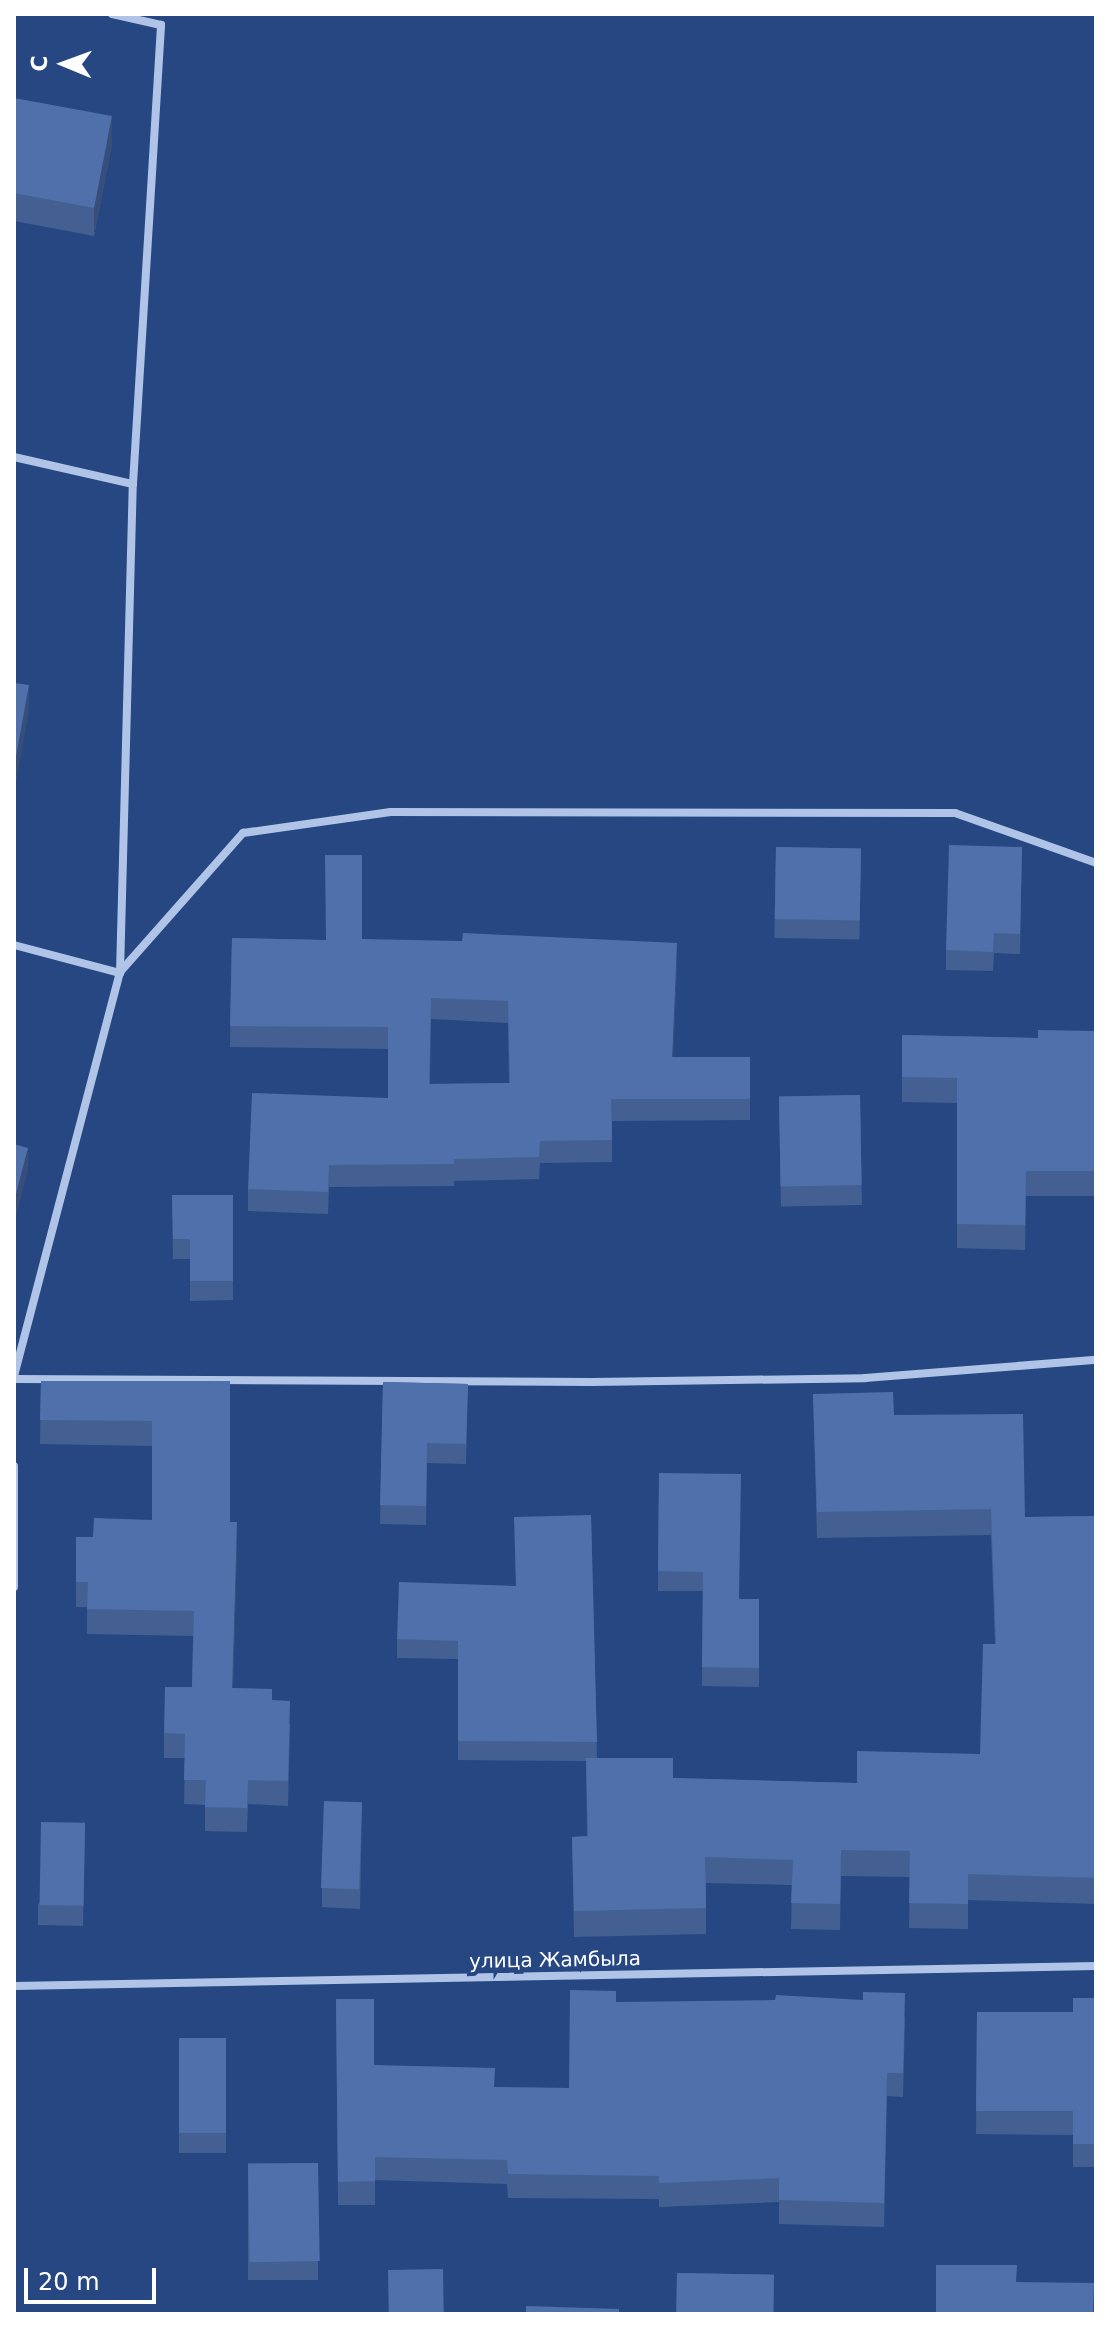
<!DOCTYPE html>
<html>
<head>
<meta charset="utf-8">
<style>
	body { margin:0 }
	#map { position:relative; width:1110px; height:2328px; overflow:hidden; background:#264782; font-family:"DejaVu Sans",sans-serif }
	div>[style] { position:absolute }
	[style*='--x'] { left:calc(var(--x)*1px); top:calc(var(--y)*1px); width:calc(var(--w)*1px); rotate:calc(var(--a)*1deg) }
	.street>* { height:8px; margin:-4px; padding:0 4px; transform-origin:4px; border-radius:4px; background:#afc4e7 }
	.wall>* { inset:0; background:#446093; transform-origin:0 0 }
	.shaded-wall>* { inset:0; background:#374e78 }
	.building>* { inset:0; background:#4f70ab; transform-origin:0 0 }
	span { translate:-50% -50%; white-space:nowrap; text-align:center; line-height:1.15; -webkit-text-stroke:8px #264782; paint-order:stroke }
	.street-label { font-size:20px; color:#fff }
	.frame { position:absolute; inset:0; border:16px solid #fff; pointer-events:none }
	.north { position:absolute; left:24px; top:24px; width:80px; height:80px; -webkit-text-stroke:6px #264782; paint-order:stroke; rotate:271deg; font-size:22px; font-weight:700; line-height:32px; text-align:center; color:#fff }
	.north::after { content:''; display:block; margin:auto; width:28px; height:36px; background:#fff; clip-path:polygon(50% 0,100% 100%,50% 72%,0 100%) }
	.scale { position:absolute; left:24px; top:2268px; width:132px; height:36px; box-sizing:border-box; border:4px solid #fff; border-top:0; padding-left:10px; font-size:24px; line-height:28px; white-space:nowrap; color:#fff; -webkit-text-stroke:6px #264782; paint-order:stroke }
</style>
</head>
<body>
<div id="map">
	<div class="street">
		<i style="--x:14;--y:457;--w:122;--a:12.8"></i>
		<i style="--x:14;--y:945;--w:110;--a:14.8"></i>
		<i style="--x:120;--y:972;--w:186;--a:-48.5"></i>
		<i style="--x:243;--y:833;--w:149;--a:-8.1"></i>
		<i style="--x:391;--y:812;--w:564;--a:0.1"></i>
		<i style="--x:955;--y:813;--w:150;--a:19.5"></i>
		<i style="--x:14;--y:1376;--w:417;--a:-75.3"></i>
		<i style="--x:120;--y:973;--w:489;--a:-88.5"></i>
		<i style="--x:133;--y:484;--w:460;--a:-86.5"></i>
		<i style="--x:161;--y:25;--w:50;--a:-167.3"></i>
		<i style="--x:14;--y:1379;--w:578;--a:0.3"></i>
		<i style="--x:592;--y:1382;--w:273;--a:-0.8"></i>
		<i style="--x:865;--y:1378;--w:232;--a:-4.5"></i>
		<i style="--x:14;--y:1466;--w:121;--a:90"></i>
		<i style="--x:14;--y:1986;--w:1082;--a:-1.06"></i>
	</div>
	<div class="wall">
		<i style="clip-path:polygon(14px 98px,112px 144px,94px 236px,14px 221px)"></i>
		<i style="left:776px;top:847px;width:85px;height:91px;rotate:1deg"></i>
		<i style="clip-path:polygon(1022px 847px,1020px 954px,994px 953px,993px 971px,946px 970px,946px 950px)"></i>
		<i style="clip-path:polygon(evenodd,232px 938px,326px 940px,362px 939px,677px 965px,673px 1057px,750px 1057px,750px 1120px,612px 1121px,612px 1162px,540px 1163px,539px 1179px,454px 1181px,454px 1186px,329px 1187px,328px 1214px,248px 1211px,248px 1189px,388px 1098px,388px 1049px,230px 1047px,232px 938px,431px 1019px,508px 1023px,509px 1083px,430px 1084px,431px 1019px)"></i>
		<i style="clip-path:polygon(1096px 1031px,1096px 1196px,1026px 1196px,1025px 1250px,957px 1248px,957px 1103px,902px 1102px,902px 1035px,1038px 1038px)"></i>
		<i style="left:860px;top:1095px;width:110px;height:81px;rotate:89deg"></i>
		<i style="clip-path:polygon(172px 1195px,233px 1195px,233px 1300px,190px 1301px,190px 1259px,173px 1259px)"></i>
		<i style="clip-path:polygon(41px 1381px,230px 1381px,230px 1522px,237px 1546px,233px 1688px,272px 1700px,290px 1725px,288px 1806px,248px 1804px,247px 1832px,205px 1831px,205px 1805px,184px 1804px,185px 1758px,164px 1758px,164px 1733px,192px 1687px,193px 1636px,87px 1634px,87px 1607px,76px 1607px,76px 1537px,93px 1537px,152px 1520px,152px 1446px,40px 1444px)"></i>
		<i style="clip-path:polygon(383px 1382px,468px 1384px,466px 1464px,427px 1463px,426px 1525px,380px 1524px)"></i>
		<i style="clip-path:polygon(813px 1394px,894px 1415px,1025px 1517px,1096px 1516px,1096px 1904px,968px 1900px,968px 1929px,909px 1928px,910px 1877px,841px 1876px,840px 1930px,791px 1929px,792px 1885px,706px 1883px,706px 1934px,574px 1937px,572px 1837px,587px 1836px,586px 1761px,458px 1760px,458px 1659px,397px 1658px,397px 1639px,515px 1586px,591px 1515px,597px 1758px,673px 1778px,857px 1783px,980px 1754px,995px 1644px,991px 1535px,817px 1538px)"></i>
		<i style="clip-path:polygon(659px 1473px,740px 1599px,759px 1599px,759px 1687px,702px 1686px,703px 1591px,658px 1591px)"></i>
		<i style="clip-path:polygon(362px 1802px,360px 1909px,322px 1907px,322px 1888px)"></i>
		<i style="clip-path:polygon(85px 1823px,83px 1926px,38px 1925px,38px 1905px)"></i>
		<i style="clip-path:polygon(1096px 1998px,1096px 2167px,1073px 2167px,1073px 2135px,976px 2134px,977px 2012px,1073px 2012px)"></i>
		<i style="clip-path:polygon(336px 1999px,374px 2065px,495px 2087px,569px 2088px,616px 2002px,905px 2017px,903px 2097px,887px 2096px,884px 2227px,779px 2224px,779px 2202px,659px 2207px,659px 2199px,508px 2198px,507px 2184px,375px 2180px,375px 2205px,338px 2205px)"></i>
		<i style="left:179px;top:2038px;width:47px;height:115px"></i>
		<i style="left:318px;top:2163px;width:117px;height:70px;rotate:90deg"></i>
		<i style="left:677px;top:2273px;width:97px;height:41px;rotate:1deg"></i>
	</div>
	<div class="shaded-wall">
		<i style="clip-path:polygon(112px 116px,112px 144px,94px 236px,94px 208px)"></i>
		<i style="clip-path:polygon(29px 685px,29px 711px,14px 794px,14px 768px)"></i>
		<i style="clip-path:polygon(677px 943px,677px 965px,672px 1079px,672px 1057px)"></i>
		<i style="clip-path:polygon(28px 1148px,28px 1170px,14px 1224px,14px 1202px)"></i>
		<i style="clip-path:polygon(237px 1522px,237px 1546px,232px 1712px,232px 1688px)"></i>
	</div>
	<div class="building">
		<i style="clip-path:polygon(14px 98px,112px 116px,94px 208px,14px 193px)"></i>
		<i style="clip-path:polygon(14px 683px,29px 685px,14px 768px)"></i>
		<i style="clip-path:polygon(949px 845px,1022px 847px,1020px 934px,994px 933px,993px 952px,946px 950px)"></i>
		<i style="left:776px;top:847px;width:85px;height:72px;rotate:1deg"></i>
		<i style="clip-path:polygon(evenodd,325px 855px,362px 855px,362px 939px,462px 941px,463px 933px,677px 943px,672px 1057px,750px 1057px,750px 1099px,611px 1099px,612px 1140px,540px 1141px,539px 1157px,454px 1159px,454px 1164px,329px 1165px,328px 1192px,248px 1189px,252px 1093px,388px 1098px,388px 1027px,230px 1026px,232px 938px,326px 940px,325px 855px,431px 998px,508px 1001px,510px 1083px,429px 1084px,431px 998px)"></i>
		<i style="clip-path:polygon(1038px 1030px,1096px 1031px,1096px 1171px,1026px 1171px,1025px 1225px,957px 1224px,957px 1078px,902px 1077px,902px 1035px,1038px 1038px)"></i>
		<i style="left:860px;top:1095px;width:90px;height:81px;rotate:89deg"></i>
		<i style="clip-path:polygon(14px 1144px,28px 1148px,14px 1202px)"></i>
		<i style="clip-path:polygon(172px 1195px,233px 1195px,233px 1281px,190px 1281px,190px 1239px,173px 1239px)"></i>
		<i style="clip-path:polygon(41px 1381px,230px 1381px,230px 1522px,237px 1522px,232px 1688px,272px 1689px,272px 1700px,290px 1701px,288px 1781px,248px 1780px,247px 1808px,205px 1807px,206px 1780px,184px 1780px,185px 1734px,164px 1733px,165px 1687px,192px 1687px,194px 1611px,87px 1609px,88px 1582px,76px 1582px,76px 1537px,93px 1537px,94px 1518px,152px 1520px,152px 1421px,40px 1420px)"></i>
		<i style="clip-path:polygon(383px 1382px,468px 1384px,466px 1444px,427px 1443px,426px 1506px,380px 1505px)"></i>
		<i style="clip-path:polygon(893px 1392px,894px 1415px,1023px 1414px,1025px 1517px,1096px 1516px,1096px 1878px,968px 1874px,968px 1904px,909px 1903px,910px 1851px,841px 1850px,840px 1904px,791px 1903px,793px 1860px,705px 1857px,706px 1908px,574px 1911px,572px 1837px,588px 1836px,586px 1758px,673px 1758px,673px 1778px,857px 1783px,857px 1751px,980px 1754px,983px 1644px,996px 1644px,991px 1509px,817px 1512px,813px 1394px)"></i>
		<i style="clip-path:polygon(659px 1473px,741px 1474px,739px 1599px,759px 1599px,759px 1668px,702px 1667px,703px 1572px,658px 1571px)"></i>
		<i style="clip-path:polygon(591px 1515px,597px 1742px,458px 1741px,458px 1641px,397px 1639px,399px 1582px,516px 1586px,514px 1517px)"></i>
		<i style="left:324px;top:1801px;width:38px;height:87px;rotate:2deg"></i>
		<i style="left:41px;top:1822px;width:44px;height:83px;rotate:1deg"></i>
		<i style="clip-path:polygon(570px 1990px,616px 1991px,616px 2002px,775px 2000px,776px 1995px,863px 2000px,863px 1992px,905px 1993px,903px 2073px,887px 2073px,884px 2203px,779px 2200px,779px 2178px,659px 2183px,659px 2176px,508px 2174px,507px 2160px,375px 2157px,375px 2181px,338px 2182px,336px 1999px,374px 1999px,374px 2065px,495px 2068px,494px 2087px,569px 2088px)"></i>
		<i style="clip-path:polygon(1073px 1998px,1096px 1998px,1096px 2144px,1073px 2144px,1073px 2111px,976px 2111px,977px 2012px,1073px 2012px)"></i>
		<i style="left:179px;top:2038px;width:47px;height:95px"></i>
		<i style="left:318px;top:2163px;width:98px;height:70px;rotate:89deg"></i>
		<i style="clip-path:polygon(936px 2265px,1017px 2265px,1016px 2282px,1094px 2283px,1093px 2314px,936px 2314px)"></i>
		<i style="left:443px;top:2269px;width:45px;height:55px;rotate:89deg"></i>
		<i style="left:677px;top:2273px;width:97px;height:39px;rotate:1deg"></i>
		<i style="clip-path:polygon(526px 2306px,619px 2309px,619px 2314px,526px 2314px)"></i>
	</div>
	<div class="street-label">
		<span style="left:555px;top:1960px;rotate:-1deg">улица Жамбыла</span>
	</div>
	<div class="frame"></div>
	<div class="north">С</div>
	<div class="scale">20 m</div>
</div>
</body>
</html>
